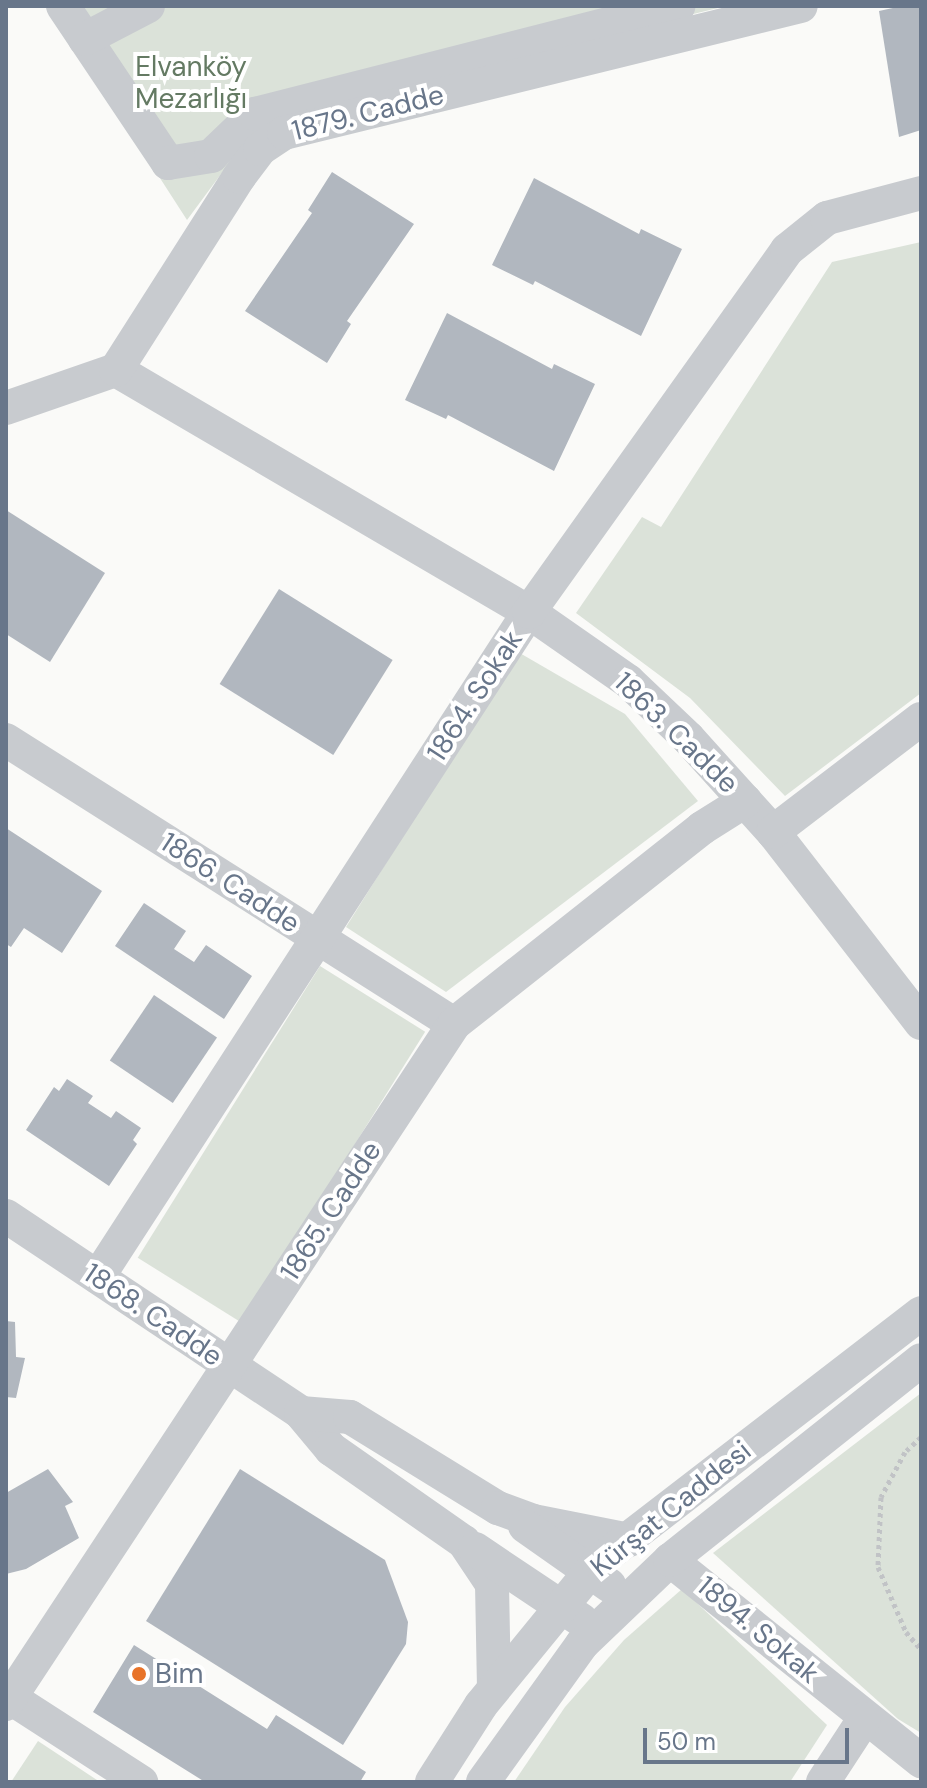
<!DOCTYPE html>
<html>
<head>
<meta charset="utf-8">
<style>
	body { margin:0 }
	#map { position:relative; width:927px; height:1788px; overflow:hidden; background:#fafaf8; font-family:"DM Sans",sans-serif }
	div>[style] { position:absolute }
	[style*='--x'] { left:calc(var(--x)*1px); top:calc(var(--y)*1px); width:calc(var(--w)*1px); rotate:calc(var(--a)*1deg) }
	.green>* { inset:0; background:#dbe2d9; transform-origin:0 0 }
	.building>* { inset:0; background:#b1b7bf; transform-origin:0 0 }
	.path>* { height:5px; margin-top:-2.5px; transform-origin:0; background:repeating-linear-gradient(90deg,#c1c3c6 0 4px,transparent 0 8px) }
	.minor>* { height:34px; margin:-17px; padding:0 17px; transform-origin:17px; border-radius:17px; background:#c8cbcf }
	.dots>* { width:22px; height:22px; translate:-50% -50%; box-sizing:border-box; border:4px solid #fff; border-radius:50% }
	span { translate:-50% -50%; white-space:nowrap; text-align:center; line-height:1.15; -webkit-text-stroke:8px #fff; paint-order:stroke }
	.park-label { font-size:28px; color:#647a63 }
	.street-label { font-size:28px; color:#68768a }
	.poi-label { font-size:28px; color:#68768a }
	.left { translate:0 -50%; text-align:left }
	.frame { position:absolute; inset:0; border:8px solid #68768a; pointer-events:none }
	.scale { position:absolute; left:643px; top:1728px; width:206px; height:36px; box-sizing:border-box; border:4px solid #68768a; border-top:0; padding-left:10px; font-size:24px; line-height:28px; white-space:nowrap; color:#68768a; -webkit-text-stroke:6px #fff; paint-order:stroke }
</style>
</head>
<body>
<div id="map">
	<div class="green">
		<i style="clip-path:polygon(49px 6px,726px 6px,261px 120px,187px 220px)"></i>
		<i style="clip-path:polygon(921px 242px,921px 693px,785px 796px,690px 698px,576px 613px,642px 517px,661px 527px,832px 262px)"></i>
		<i style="clip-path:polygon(518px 652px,625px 714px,698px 801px,446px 992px,346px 927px)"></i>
		<i style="left:320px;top:966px;width:124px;height:344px;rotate:32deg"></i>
		<i style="clip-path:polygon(921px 1393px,921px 1733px,898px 1719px,713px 1553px)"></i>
		<i style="clip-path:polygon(682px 1589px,827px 1725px,790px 1782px,514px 1782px,565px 1707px,624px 1640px)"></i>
		<i style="clip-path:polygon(38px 1741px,100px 1782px,11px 1782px)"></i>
	</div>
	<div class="building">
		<i style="clip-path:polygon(902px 6px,921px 6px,921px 130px,899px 137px,879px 11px)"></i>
		<i style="clip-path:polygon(332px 172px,414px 224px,347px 321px,351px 324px,327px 363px,245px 311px,312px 213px,308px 210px)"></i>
		<i style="clip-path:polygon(534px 178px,639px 234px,641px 229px,682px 249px,641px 336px,535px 281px,533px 285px,492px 265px)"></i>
		<i style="clip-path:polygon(447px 313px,552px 369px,554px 364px,595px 384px,554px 471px,448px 415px,446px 419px,405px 400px)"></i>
		<i style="clip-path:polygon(6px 510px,105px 573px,50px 662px,6px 634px)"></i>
		<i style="left:279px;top:589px;width:134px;height:112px;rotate:32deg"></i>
		<i style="clip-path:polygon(6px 828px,102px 891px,62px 953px,24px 928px,11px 947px,6px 944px)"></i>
		<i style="clip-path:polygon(144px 903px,186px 931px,174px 949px,194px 962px,206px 945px,252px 976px,224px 1019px,115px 946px)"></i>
		<i style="left:154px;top:995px;width:76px;height:79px;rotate:34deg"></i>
		<i style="clip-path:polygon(67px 1079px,93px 1096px,88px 1103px,111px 1118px,116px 1111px,141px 1128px,133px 1140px,137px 1144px,109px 1186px,26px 1130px,54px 1087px,59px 1091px)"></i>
		<i style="clip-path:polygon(6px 1321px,15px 1322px,16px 1357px,25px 1358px,16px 1398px,6px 1397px)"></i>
		<i style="clip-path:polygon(48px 1469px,73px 1502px,65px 1506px,79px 1538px,26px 1569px,6px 1574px,6px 1493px)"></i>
		<i style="clip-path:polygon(240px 1469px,385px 1560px,408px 1622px,406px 1644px,343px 1745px,146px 1621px)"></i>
		<i style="clip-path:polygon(134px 1645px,267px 1729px,276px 1715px,366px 1772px,360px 1782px,205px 1782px,93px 1712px)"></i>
	</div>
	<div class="path">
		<i style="--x:921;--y:1437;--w:22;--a:137"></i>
		<i style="--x:905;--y:1452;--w:51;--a:118.1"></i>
		<i style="--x:881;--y:1497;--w:70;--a:92.5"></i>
		<i style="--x:878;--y:1567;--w:71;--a:66.7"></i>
		<i style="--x:906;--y:1632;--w:23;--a:49"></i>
	</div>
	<div class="minor">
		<i style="--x:63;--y:6;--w:189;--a:56.2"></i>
		<i style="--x:168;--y:163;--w:44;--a:-9.2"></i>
		<i style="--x:211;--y:156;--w:61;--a:-43.7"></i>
		<i style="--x:255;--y:114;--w:437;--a:-14.3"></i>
		<i style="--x:85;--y:39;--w:71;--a:-27.6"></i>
		<i style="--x:116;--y:370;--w:479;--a:30.4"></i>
		<i style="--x:529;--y:612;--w:121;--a:34.9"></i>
		<i style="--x:628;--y:681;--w:83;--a:43.5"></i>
		<i style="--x:688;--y:738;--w:127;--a:47.9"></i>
		<i style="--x:773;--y:832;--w:242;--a:52.2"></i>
		<i style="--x:6;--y:408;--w:116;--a:-19.1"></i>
		<i style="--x:116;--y:370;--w:229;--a:-57.5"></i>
		<i style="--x:239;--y:177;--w:35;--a:-53"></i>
		<i style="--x:260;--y:149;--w:29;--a:-34"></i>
		<i style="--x:284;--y:133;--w:532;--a:-13.8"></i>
		<i style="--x:6;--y:740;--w:530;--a:32.37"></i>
		<i style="--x:773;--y:832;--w:186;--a:-37.4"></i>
		<i style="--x:6;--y:1216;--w:355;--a:33.7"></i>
		<i style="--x:301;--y:1413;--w:47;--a:50.2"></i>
		<i style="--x:331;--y:1449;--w:162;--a:35"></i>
		<i style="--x:464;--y:1542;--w:50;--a:56.3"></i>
		<i style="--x:492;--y:1584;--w:104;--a:88.9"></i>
		<i style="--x:98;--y:1277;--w:792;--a:-57.05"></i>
		<i style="--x:529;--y:612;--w:445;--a:-54.5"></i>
		<i style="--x:787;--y:250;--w:51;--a:-38.7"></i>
		<i style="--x:827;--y:218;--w:97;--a:-14.9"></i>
		<i style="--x:301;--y:1413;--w:49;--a:4.7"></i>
		<i style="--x:350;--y:1417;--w:174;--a:31.6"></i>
		<i style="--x:498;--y:1508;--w:37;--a:20"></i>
		<i style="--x:533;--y:1521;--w:98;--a:11.2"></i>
		<i style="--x:525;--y:1526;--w:103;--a:35.1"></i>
		<i style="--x:475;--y:1549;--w:128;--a:33.8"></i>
		<i style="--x:670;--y:1560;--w:322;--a:38.7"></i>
		<i style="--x:6;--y:1695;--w:161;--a:32.8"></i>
		<i style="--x:6;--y:1704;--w:814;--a:-56.62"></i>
		<i style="--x:454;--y:1024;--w:316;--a:-38.3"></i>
		<i style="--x:702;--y:828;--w:51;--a:-32.1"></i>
		<i style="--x:432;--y:1782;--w:91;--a:-57.5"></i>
		<i style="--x:481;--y:1705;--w:185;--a:-50.7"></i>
		<i style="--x:598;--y:1562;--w:408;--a:-37.6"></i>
		<i style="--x:483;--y:1782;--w:170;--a:-54.3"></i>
		<i style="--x:582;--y:1644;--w:122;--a:-43.7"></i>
		<i style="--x:670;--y:1560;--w:321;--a:-38.5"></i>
		<i style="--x:823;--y:1782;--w:75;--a:-56.9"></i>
	</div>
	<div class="dots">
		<i style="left:139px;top:1674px;background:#e87329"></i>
	</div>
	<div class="park-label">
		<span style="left:191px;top:83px">Elvanköy<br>Mezarlığı</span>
	</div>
	<div class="street-label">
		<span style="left:368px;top:113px;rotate:-14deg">1879. Cadde</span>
		<span style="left:475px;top:696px;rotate:-57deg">1864. Sokak</span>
		<span style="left:676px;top:733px;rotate:44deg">1863. Cadde</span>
		<span style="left:230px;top:883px;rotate:33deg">1866. Cadde</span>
		<span style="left:331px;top:1211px;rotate:-57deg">1865. Cadde</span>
		<span style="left:153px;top:1315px;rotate:34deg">1868. Cadde</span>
		<span style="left:671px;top:1509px;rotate:-39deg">Kürşat Caddesi</span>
		<span style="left:758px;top:1630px;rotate:40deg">1894. Sokak</span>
	</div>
	<div class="poi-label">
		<span class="left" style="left:155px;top:1674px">Bim</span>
	</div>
	<div class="frame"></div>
	<div class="scale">50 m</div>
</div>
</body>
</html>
